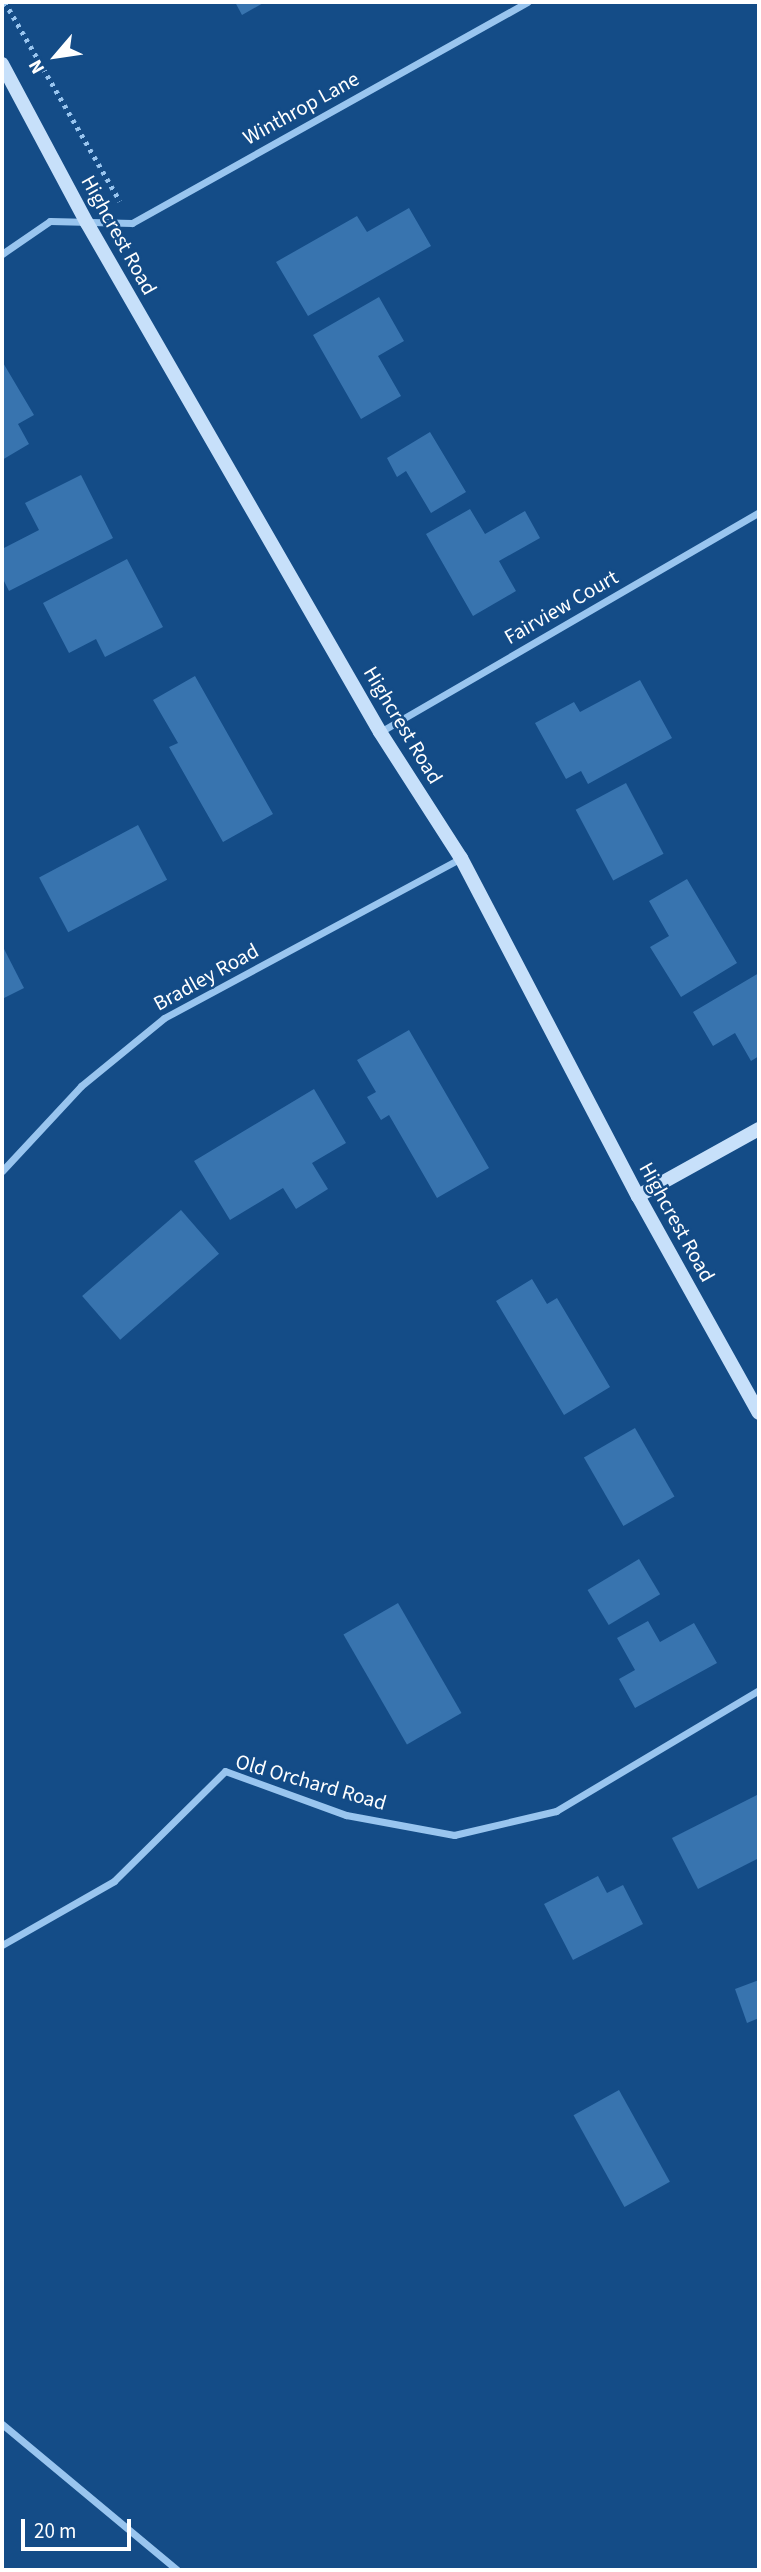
<!DOCTYPE html>
<html>
<head>
<meta charset="utf-8">
<style>
	body { margin:0 }
	#map { position:relative; width:761px; height:2572px; overflow:hidden; background:#144c87; font-family:"Source Sans 3",sans-serif }
	div>[style] { position:absolute }
	[style*='--x'] { left:calc(var(--x)*1px); top:calc(var(--y)*1px); width:calc(var(--w)*1px); rotate:calc(var(--a)*1deg) }
	.building>* { inset:0; background:#3874af; transform-origin:0 0 }
	.path>* { height:4.5px; margin-top:-2.25px; transform-origin:0; background:repeating-linear-gradient(90deg,#99c5ef 0 3.5px,transparent 0 8.5px) }
	.street>* { height:7px; margin:-3.5px; padding:0 3.5px; transform-origin:3.5px; border-radius:3.5px; background:#99c5ef }
	.secondary>* { height:14px; margin:-7px; padding:0 7px; transform-origin:7px; border-radius:7px; background:#c7e0fa }
	span { translate:-50% -50%; white-space:nowrap; text-align:center; line-height:1.15; -webkit-text-stroke:5px #144c87; paint-order:stroke }
	.street-label { font-size:21px; color:#fff }
	.frame { position:absolute; inset:0; border:4px solid #fff; pointer-events:none }
	.north { position:absolute; left:21px; top:21px; width:70px; height:70px; -webkit-text-stroke:5px #144c87; paint-order:stroke; rotate:241deg; font-size:19px; font-weight:700; line-height:28px; text-align:center; color:#fff }
	.north::after { content:''; display:block; margin:auto; width:24px; height:32px; background:#fff; clip-path:polygon(50% 0,100% 100%,50% 72%,0 100%) }
	.scale { position:absolute; left:21px; top:2519px; width:110px; height:32px; box-sizing:border-box; border:4px solid #fff; border-top:0; padding-left:9px; font-size:21px; line-height:24px; white-space:nowrap; color:#fff; -webkit-text-stroke:5px #144c87; paint-order:stroke }
</style>
</head>
<body>
<div id="map">
	<div class="building">
		<i style="clip-path:polygon(235px 2px,265px 2px,242px 15px)"></i>
		<i style="clip-path:polygon(409px 208px,431px 246px,308px 316px,276px 262px,357px 216px,367px 232px)"></i>
		<i style="clip-path:polygon(379px 297px,404px 341px,378px 356px,401px 396px,361px 419px,313px 335px)"></i>
		<i style="clip-path:polygon(2px 361px,34px 415px,18px 424px,29px 444px,2px 460px)"></i>
		<i style="clip-path:polygon(430px 432px,466px 492px,431px 513px,406px 471px,397px 477px,387px 458px)"></i>
		<i style="clip-path:polygon(81px 475px,113px 538px,9px 591px,2px 577px,2px 549px,39px 530px,25px 503px)"></i>
		<i style="clip-path:polygon(470px 509px,485px 534px,525px 511px,540px 538px,499px 561px,516px 591px,473px 616px,426px 534px)"></i>
		<i style="clip-path:polygon(127px 559px,163px 627px,105px 657px,96px 639px,69px 653px,43px 603px)"></i>
		<i style="clip-path:polygon(195px 676px,273px 814px,223px 842px,169px 747px,178px 743px,153px 700px)"></i>
		<i style="clip-path:polygon(640px 680px,672px 738px,588px 784px,581px 771px,566px 779px,535px 723px,574px 702px,580px 712px)"></i>
		<i style="left:626px;top:783px;width:80px;height:57px;rotate:62deg"></i>
		<i style="left:138px;top:825px;width:62px;height:112px;rotate:62deg"></i>
		<i style="clip-path:polygon(687px 879px,737px 963px,681px 997px,650px 947px,669px 936px,649px 901px)"></i>
		<i style="clip-path:polygon(2px 945px,24px 988px,2px 999px)"></i>
		<i style="clip-path:polygon(759px 973px,759px 1056px,751px 1061px,735px 1033px,713px 1046px,693px 1012px)"></i>
		<i style="clip-path:polygon(409px 1030px,489px 1168px,437px 1198px,389px 1115px,381px 1120px,367px 1097px,376px 1092px,357px 1060px)"></i>
		<i style="clip-path:polygon(314px 1089px,346px 1143px,312px 1163px,328px 1189px,296px 1209px,283px 1188px,230px 1220px,194px 1161px)"></i>
		<i style="left:181px;top:1210px;width:58px;height:131px;rotate:49deg"></i>
		<i style="clip-path:polygon(532px 1279px,547px 1304px,557px 1298px,610px 1387px,564px 1415px,496px 1301px)"></i>
		<i style="left:635px;top:1428px;width:79px;height:59px;rotate:60deg"></i>
		<i style="left:639px;top:1559px;width:41px;height:60px;rotate:59deg"></i>
		<i style="left:398px;top:1603px;width:127px;height:63px;rotate:60deg"></i>
		<i style="clip-path:polygon(648px 1621px,660px 1642px,694px 1623px,717px 1663px,635px 1708px,619px 1679px,635px 1670px,617px 1638px)"></i>
		<i style="clip-path:polygon(759px 1794px,759px 1858px,698px 1889px,672px 1838px)"></i>
		<i style="clip-path:polygon(598px 1876px,607px 1893px,623px 1885px,643px 1924px,573px 1960px,544px 1904px)"></i>
		<i style="clip-path:polygon(759px 1980px,759px 2018px,747px 2023px,735px 1989px)"></i>
		<i style="left:619px;top:2090px;width:105px;height:52px;rotate:61deg"></i>
	</div>
	<div class="path">
		<i style="--x:5;--y:2;--w:230;--a:60"></i>
	</div>
	<div class="street">
		<i style="--x:2;--y:254;--w:58;--a:-34.5"></i>
		<i style="--x:50;--y:221;--w:82;--a:1.4"></i>
		<i style="--x:132;--y:223;--w:453;--a:-29.2"></i>
		<i style="--x:380;--y:732;--w:438;--a:-30.1"></i>
		<i style="--x:2;--y:1171;--w:116;--a:-47.1"></i>
		<i style="--x:81;--y:1086;--w:107;--a:-39.3"></i>
		<i style="--x:164;--y:1018;--w:337;--a:-28.3"></i>
		<i style="--x:2;--y:1945;--w:129;--a:-29.7"></i>
		<i style="--x:114;--y:1881;--w:156;--a:-44.7"></i>
		<i style="--x:225;--y:1771;--w:129;--a:20"></i>
		<i style="--x:346;--y:1815;--w:110;--a:10.5"></i>
		<i style="--x:454;--y:1835;--w:105;--a:-13.2"></i>
		<i style="--x:556;--y:1811;--w:236;--a:-30.8"></i>
		<i style="--x:2;--y:2424;--w:228;--a:39.8"></i>
	</div>
	<div class="secondary">
		<i style="--x:2;--y:64;--w:180;--a:61.9"></i>
		<i style="--x:87;--y:223;--w:587;--a:60.07"></i>
		<i style="--x:380;--y:732;--w:150;--a:57.3"></i>
		<i style="--x:461;--y:858;--w:382;--a:62.4"></i>
		<i style="--x:638;--y:1196;--w:248;--a:60.9"></i>
		<i style="--x:638;--y:1196;--w:138;--a:-29"></i>
	</div>
	<div class="street-label">
		<span style="left:301px;top:108px;rotate:-29deg">Winthrop Lane</span>
		<span style="left:119px;top:235px;rotate:61deg">Highcrest Road</span>
		<span style="left:561px;top:607px;rotate:-30deg">Fairview Court</span>
		<span style="left:403px;top:725px;rotate:59deg">Highcrest Road</span>
		<span style="left:206px;top:977px;rotate:-29deg">Bradley Road</span>
		<span style="left:677px;top:1222px;rotate:61deg">Highcrest Road</span>
		<span style="left:311px;top:1782px;rotate:16deg">Old Orchard Road</span>
	</div>
	<div class="frame"></div>
	<div class="north">N</div>
	<div class="scale">20 m</div>
</div>
</body>
</html>
